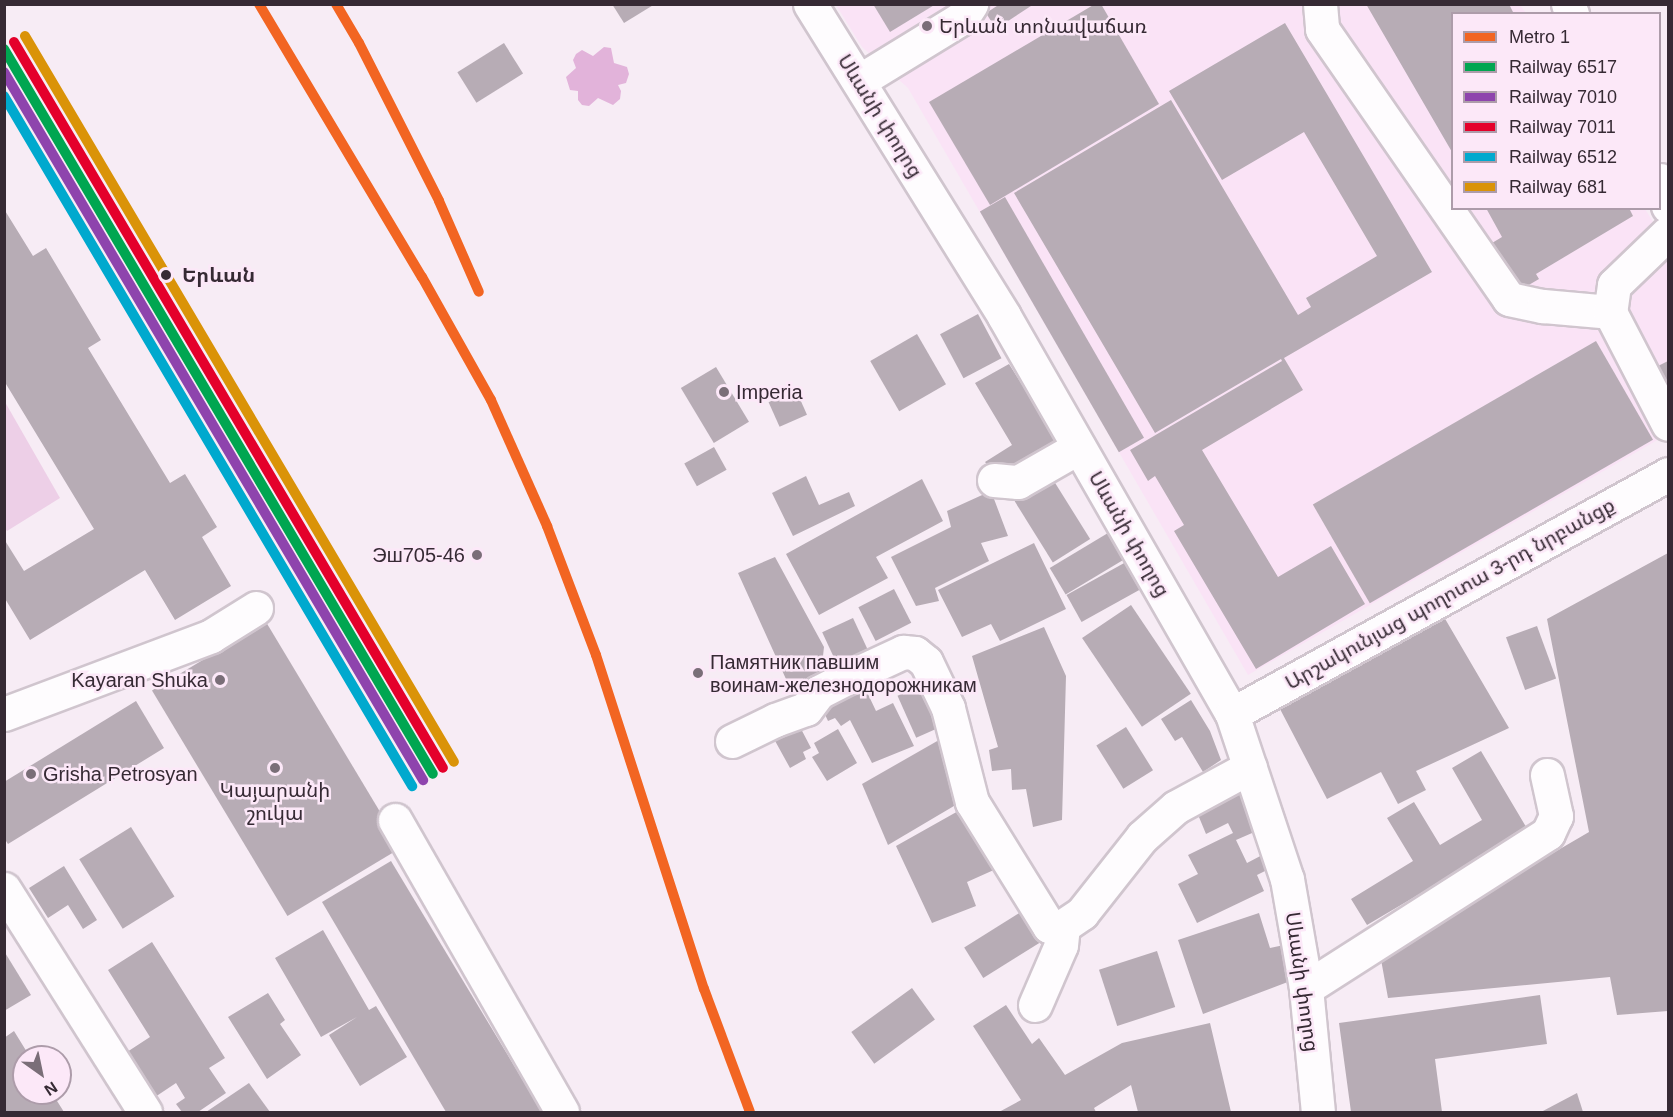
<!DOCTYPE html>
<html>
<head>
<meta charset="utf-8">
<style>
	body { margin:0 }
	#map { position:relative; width:1673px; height:1117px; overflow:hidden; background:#f7ecf5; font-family:Arial,"Noto Sans Armenian",sans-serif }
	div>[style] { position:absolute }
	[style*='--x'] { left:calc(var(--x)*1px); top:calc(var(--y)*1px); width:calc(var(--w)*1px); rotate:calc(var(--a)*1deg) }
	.built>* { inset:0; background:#fae3f6 }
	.green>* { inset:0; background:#edcfe7 }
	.water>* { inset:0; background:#e2b3da }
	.building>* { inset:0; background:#b7acb5; transform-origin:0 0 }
	.roads { filter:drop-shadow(2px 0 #d0c5ce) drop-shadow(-2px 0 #d0c5ce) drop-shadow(0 2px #d0c5ce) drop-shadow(0 -2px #d0c5ce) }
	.minor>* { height:33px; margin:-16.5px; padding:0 16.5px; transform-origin:16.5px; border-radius:16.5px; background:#fefcfe }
	.rail-1>* { height:10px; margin:-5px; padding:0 5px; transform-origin:5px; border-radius:5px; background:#00a651 }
	.rail-2>* { height:10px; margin:-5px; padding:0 5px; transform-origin:5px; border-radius:5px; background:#8e44ad }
	.rail-3>* { height:10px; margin:-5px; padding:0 5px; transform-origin:5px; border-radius:5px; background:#e4002b }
	.rail-4>* { height:10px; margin:-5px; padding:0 5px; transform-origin:5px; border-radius:5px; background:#00a9ce }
	.rail-5>* { height:10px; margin:-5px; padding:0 5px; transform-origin:5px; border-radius:5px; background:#da9308 }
	.metro-1>* { height:10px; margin:-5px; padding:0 5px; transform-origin:5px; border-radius:5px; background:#f26522 }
	.dots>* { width:16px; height:16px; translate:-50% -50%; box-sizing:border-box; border:3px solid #fce8f8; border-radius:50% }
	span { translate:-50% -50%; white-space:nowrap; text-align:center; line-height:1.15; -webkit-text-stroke:5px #fce8f8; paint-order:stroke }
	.poi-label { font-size:20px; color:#362a34 }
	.left { translate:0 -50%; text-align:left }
	.right { translate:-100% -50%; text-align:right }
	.street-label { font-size:20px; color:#362a34 }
	.stop-label { font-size:20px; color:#362a34; font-weight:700 }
	.frame { position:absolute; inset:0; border:6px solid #362a34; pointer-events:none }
	.legend { position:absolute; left:1451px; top:12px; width:210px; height:198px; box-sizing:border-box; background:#fce8f8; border:2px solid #ad9caa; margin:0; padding:8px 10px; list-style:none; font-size:18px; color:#362a34 }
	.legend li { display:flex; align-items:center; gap:12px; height:30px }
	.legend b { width:30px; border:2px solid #ad9caa }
	.north { position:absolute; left:12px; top:1045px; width:60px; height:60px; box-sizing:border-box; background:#fce8f8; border:2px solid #ad9caa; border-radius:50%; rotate:147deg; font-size:16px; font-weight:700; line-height:24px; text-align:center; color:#362a34 }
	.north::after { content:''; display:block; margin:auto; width:21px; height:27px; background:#7a6e78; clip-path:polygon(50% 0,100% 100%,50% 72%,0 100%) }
</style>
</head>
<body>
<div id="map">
	<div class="built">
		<i style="clip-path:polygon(836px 5px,1520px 5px,1526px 13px,1452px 14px,1452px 208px,1645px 209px,1668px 246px,1668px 434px,1248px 675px,908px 88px,862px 47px)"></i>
	</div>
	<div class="green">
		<i style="clip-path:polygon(5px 402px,60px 498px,7px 531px,4px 527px)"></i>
	</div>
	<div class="water">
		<i style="clip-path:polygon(604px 47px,611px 48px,614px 63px,627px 67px,629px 74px,626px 83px,618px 85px,621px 91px,620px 99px,613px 105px,598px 98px,589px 106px,582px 105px,578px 100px,578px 91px,570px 90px,566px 77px,576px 68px,573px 60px,576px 54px,582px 50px,593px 56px)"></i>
	</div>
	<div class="building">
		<i style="clip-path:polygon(612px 4px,655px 4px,624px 23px)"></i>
		<i style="clip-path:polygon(873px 4px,936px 4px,890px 32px)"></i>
		<i style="clip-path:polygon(1000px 4px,1034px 4px,996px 29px,986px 13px)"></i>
		<i style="clip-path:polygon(1095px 4px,1101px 4px,1159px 104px,990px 205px,929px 102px)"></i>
		<i style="clip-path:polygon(1366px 4px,1509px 4px,1514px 14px,1452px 14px,1452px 152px)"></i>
		<i style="clip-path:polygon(1285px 23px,1432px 272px,1284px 358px,1303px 390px,1202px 450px,1278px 577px,1331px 546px,1365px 604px,1256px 669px,1174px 531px,1184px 525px,1155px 476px,1148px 481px,1130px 450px,1282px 361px,1281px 359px,1155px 433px,1014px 193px,1171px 100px,1298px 315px,1311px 307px,1306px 298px,1377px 256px,1304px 132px,1222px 180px,1169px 91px)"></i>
		<i style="left:504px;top:43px;width:36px;height:55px;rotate:58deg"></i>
		<i style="left:1005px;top:197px;width:278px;height:29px;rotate:60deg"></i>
		<i style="clip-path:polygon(1486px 208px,1629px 208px,1633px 216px,1536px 274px,1539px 279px,1520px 290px,1492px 243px,1502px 237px)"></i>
		<i style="clip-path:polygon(4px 209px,33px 256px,46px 248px,101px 340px,88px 348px,170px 483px,185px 474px,217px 527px,202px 537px,231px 586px,175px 620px,145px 570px,30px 640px,4px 597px,4px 539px,24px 571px,94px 529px,6px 384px,4px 385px)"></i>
		<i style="left:978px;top:314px;width:50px;height:43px;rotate:62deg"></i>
		<i style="left:917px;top:334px;width:58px;height:54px;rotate:60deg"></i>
		<i style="left:1596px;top:341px;width:114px;height:327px;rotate:60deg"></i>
		<i style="clip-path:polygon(1668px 361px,1668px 409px,1650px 370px)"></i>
		<i style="clip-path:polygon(1009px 364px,1060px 445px,995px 474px,985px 462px,1012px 445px,975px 383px)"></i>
		<i style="left:716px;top:367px;width:64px;height:41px;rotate:59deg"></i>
		<i style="left:796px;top:390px;width:27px;height:30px;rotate:66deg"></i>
		<i style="left:714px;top:447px;width:26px;height:34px;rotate:61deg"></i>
		<i style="clip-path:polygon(806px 476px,819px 505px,849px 492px,855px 506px,793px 536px,772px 493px)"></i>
		<i style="left:1052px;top:478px;width:72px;height:44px;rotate:58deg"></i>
		<i style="clip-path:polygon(922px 479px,943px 521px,876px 557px,888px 578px,819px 615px,786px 554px)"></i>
		<i style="clip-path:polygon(991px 491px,1008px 536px,981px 543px,989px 561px,935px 588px,939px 601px,916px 606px,891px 557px,951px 527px,947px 511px)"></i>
		<i style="left:1108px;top:533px;width:31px;height:68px;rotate:59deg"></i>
		<i style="clip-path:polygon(1034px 543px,1066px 609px,1000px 641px,991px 624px,962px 637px,938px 590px)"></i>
		<i style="clip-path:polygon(1668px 553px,1668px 1011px,1617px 1015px,1610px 977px,1388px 998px,1380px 954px,1589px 832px,1547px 619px)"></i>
		<i style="clip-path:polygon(775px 557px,824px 647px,822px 665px,829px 683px,795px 699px,738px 573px)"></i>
		<i style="left:1126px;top:562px;width:31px;height:68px;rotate:61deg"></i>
		<i style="left:894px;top:589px;width:38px;height:40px;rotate:63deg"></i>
		<i style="left:1131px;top:605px;width:107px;height:59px;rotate:56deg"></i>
		<i style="clip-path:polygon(1444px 617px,1509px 728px,1416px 771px,1426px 790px,1398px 804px,1381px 772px,1327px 799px,1280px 709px)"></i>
		<i style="left:853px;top:618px;width:41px;height:34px;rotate:65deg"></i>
		<i style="left:266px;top:622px;width:263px;height:133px;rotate:59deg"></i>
		<i style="left:1537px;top:626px;width:56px;height:33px;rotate:70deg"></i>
		<i style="clip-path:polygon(1044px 627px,1066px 676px,1062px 820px,1033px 827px,1026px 789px,1012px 790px,1011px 769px,992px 771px,989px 750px,998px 747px,972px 656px)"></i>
		<i style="left:924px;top:684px;width:46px;height:29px;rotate:66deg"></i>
		<i style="clip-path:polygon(860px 689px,867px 692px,876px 711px,893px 703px,914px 746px,872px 763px,850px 720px,841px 726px,835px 718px,828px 721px,821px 706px)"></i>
		<i style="clip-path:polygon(1191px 700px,1210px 731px,1221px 760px,1203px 772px,1182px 737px,1175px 741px,1161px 719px)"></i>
		<i style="clip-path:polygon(136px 701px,164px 748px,8px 844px,4px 838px,4px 782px)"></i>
		<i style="clip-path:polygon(799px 725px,811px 748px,803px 752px,806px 759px,790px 768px,774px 739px)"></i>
		<i style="left:1126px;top:727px;width:51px;height:35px;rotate:58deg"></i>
		<i style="clip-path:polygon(838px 729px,857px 763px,827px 781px,812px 757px,819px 753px,814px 743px)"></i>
		<i style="clip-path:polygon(939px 740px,959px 803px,888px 845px,862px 784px)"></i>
		<i style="clip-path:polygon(1481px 751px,1528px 830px,1367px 925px,1351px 899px,1413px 861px,1387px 818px,1414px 802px,1440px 845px,1482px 820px,1452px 768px)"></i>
		<i style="clip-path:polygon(1237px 781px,1259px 830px,1236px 840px,1247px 863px,1266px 853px,1273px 867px,1257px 875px,1264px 891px,1197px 923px,1178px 884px,1198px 874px,1188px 855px,1233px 833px,1228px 823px,1206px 834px,1194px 805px)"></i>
		<i style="clip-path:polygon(960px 810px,996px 869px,967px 882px,976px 906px,932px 923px,896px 846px)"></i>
		<i style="left:131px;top:827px;width:82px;height:61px;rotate:58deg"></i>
		<i style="clip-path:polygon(391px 861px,542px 1112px,446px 1112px,322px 902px)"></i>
		<i style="clip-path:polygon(64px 866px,97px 920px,83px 929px,68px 905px,48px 918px,29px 888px)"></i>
		<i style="left:1021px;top:912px;width:36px;height:67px;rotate:58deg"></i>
		<i style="clip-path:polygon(1259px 913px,1270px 948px,1284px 945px,1293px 980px,1203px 1014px,1178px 940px)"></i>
		<i style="clip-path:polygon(323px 930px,369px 1010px,376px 1006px,407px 1057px,360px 1086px,329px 1035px,357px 1017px,321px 1037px,275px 958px)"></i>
		<i style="clip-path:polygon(152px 942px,225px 1058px,209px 1068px,226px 1093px,198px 1112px,182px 1112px,176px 1104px,185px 1098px,176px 1083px,155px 1097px,127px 1052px,150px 1037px,108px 970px)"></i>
		<i style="clip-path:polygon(4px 951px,31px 995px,4px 1011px)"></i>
		<i style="left:1157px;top:951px;width:59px;height:61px;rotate:72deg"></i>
		<i style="left:912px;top:988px;width:39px;height:75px;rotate:54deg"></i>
		<i style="clip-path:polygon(268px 993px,285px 1020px,280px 1024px,301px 1055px,267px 1079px,228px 1017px)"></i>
		<i style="clip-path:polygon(1540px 995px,1547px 1044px,1435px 1059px,1442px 1112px,1351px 1112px,1339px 1023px)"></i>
		<i style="clip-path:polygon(1006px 1005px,1032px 1044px,1039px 1038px,1065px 1075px,1122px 1043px,1210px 1023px,1231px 1112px,1138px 1112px,1131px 1085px,1094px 1108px,1096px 1112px,999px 1112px,1021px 1100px,973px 1026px)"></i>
		<i style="clip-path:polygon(14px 1031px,30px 1057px,24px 1057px,24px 1093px,52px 1093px,64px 1112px,4px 1112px,4px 1038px)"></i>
		<i style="clip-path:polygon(249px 1083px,270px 1112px,206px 1112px)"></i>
		<i style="clip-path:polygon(1577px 1093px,1583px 1112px,1541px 1112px)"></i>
	</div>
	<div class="roads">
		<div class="minor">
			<i style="--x:810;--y:4;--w:367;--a:58.1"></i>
			<i style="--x:1004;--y:316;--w:459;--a:60.2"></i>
			<i style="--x:1232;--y:714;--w:174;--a:71.6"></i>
			<i style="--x:1287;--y:879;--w:111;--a:80.1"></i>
			<i style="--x:1306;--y:988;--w:125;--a:84.5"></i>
			<i style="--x:1320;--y:4;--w:25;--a:85"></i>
			<i style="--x:1322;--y:29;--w:328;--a:55.3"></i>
			<i style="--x:1509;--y:299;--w:35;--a:12"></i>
			<i style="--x:1543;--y:306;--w:67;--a:5.1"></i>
			<i style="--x:1568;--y:4;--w:11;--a:68"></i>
			<i style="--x:859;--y:81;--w:121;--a:-31.5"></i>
			<i style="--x:962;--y:18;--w:17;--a:-57"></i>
			<i style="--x:1660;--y:180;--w:16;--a:60"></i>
			<i style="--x:1668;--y:194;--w:12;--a:90"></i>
			<i style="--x:1668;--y:233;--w:75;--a:136.1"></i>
			<i style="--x:1614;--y:285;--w:27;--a:98"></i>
			<i style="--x:1610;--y:312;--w:126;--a:62.6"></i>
			<i style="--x:994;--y:480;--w:24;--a:5"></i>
			<i style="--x:1018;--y:482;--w:70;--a:-29.8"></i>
			<i style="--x:4;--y:714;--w:221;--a:-20.6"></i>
			<i style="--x:211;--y:636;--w:53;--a:-31.9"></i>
			<i style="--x:1232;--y:714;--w:498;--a:-28.8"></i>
			<i style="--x:732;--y:741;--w:48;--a:-26"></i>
			<i style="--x:775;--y:720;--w:33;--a:-20"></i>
			<i style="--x:806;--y:709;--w:21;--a:-53"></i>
			<i style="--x:819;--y:692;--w:34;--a:-27"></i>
			<i style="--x:849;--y:677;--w:60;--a:-24.8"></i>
			<i style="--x:903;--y:652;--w:12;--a:5"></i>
			<i style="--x:915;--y:653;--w:14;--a:39"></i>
			<i style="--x:926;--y:662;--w:51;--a:64.4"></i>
			<i style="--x:948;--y:708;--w:97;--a:75.7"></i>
			<i style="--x:972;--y:802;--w:146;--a:58.2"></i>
			<i style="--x:1049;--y:926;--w:14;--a:0"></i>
			<i style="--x:1063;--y:926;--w:23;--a:-34"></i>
			<i style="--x:1082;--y:913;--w:97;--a:-51.7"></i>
			<i style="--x:1142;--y:837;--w:45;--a:-41.4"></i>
			<i style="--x:1176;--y:807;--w:84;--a:-28.4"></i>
			<i style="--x:395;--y:820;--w:336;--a:60.2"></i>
			<i style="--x:4;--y:889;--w:264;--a:57.7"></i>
			<i style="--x:1306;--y:988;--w:287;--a:-32.6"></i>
			<i style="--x:1548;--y:833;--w:19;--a:-65"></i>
			<i style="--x:1556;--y:816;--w:42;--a:-102.4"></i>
			<i style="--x:1035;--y:1005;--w:65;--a:-66.6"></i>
			<i style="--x:1061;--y:945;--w:19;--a:-84"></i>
		</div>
	</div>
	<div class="rail-1">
		<i style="--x:4;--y:49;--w:842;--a:59.39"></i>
	</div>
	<div class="rail-2">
		<i style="--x:4;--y:72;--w:823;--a:59.38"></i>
	</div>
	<div class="rail-3">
		<i style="--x:14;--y:42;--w:843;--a:59.42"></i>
	</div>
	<div class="rail-4">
		<i style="--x:4;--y:96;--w:802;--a:59.4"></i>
	</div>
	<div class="rail-5">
		<i style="--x:25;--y:36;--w:843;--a:59.42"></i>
	</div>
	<div class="metro-1">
		<i style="--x:259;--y:4;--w:318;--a:59.2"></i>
		<i style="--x:422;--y:277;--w:141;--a:60.7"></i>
		<i style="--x:491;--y:400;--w:138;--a:66"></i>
		<i style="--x:547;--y:526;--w:138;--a:69.2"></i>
		<i style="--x:596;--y:655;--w:351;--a:72.1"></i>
		<i style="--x:704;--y:989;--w:131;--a:69.5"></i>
		<i style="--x:336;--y:4;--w:45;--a:59.5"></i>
		<i style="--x:359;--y:43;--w:177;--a:63.1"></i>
		<i style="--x:439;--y:201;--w:99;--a:66.3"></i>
	</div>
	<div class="dots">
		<i style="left:927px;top:26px;background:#7a6e78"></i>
		<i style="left:166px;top:275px;background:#362a34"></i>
		<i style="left:724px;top:392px;background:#7a6e78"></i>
		<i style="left:477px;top:555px;background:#7a6e78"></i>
		<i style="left:698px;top:673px;background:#7a6e78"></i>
		<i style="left:220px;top:680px;background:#7a6e78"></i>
		<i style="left:275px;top:768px;background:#7a6e78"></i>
		<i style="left:31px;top:774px;background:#7a6e78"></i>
	</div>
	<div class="poi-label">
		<span class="left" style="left:939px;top:26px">Երևան տոնավաճառ</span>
		<span class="left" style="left:736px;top:392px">Imperia</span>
		<span class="right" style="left:465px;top:555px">Эш705-46</span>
		<span class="left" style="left:710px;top:674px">Памятник павшим<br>воинам-железнодорожникам</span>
		<span class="right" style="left:208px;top:680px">Kayaran Shuka</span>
		<span class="left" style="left:43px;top:774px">Grisha Petrosyan</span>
		<span style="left:275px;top:802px">Կայարանի<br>շուկա</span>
	</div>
	<div class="street-label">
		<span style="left:880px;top:116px;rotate:58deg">Սևանի փողոց</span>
		<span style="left:1129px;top:534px;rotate:60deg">Սևանի փողոց</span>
		<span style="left:1450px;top:594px;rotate:-29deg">Արշակունյաց պողոտա 3-րդ նրբանցք</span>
		<span style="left:1302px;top:982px;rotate:82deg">Սևանի փողոց</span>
	</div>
	<div class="stop-label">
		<span class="left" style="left:182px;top:275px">Երևան</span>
	</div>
	<div class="frame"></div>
	<ul class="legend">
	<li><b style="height:8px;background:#f26522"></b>Metro 1</li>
	<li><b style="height:8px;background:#00a651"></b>Railway 6517</li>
	<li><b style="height:8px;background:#8e44ad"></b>Railway 7010</li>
	<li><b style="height:8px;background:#e4002b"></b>Railway 7011</li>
	<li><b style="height:8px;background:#00a9ce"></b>Railway 6512</li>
	<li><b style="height:8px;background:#da9308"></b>Railway 681</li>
	</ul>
	<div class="north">N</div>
</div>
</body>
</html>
